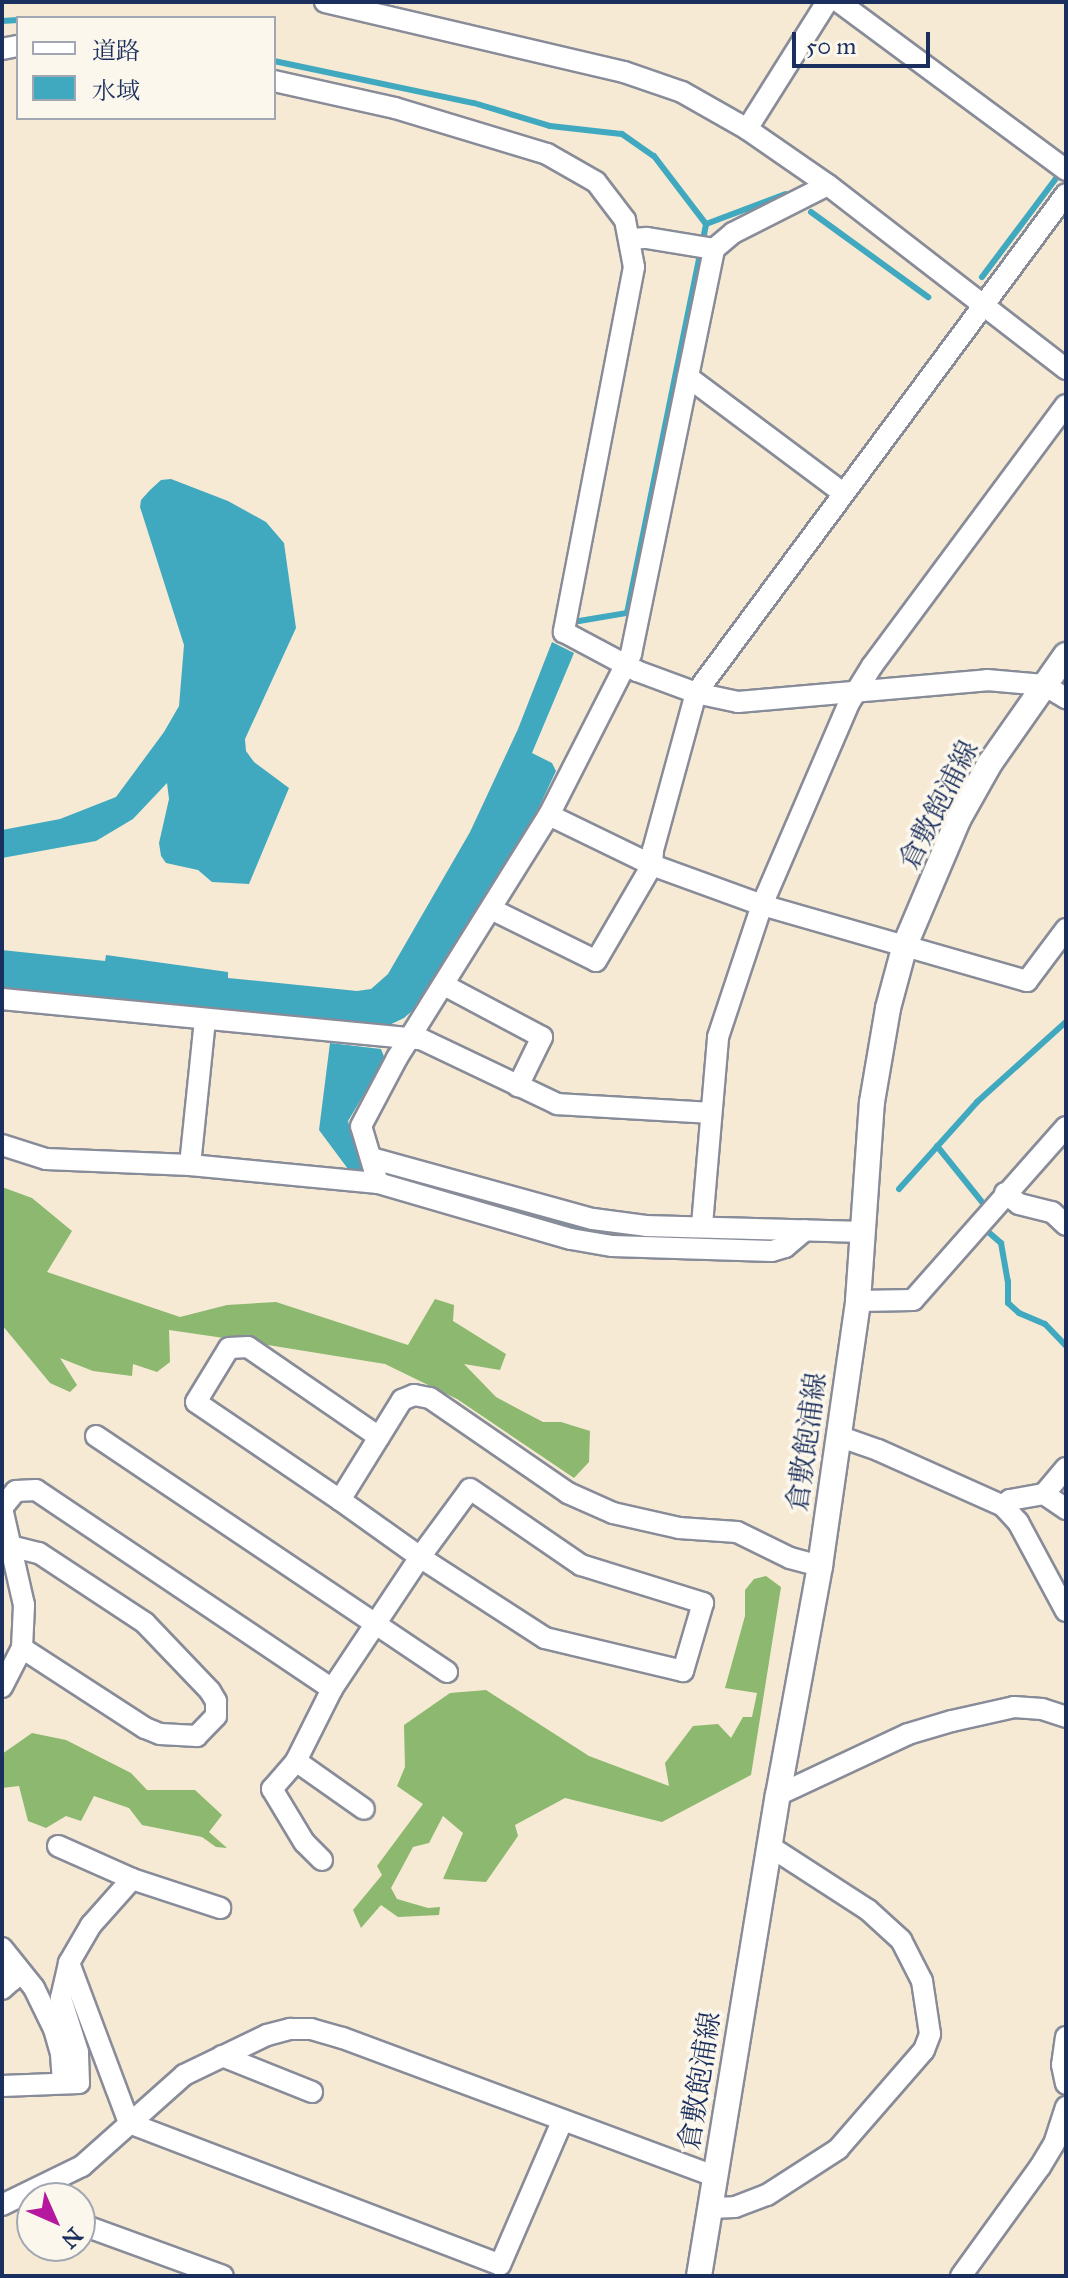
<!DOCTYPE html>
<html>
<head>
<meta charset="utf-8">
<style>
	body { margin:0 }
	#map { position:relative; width:1068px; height:2278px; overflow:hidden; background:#f6ead4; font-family:"IM FELL Great Primer","Noto Serif JP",serif }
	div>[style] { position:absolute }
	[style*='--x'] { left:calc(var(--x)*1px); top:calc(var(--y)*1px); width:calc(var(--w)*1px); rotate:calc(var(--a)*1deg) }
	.forest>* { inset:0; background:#8cb86f }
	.water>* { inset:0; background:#40a9c0 }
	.stream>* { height:6px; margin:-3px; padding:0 3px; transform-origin:3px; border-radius:3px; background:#40a9c0 }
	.roads { filter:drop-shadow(2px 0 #888c99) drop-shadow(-2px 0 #888c99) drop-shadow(0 2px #888c99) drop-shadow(0 -2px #888c99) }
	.minor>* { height:20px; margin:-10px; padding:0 10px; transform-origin:10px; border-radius:10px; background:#fff }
	.major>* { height:24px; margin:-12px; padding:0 12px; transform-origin:12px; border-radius:12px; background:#fff }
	span { translate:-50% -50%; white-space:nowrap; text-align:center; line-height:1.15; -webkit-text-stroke:7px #fbf7ec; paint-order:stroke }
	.street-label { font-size:28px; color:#1b2f5e }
	.frame { position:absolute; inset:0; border:4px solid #1b2f5e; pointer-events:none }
	.legend { position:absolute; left:16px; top:16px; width:260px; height:104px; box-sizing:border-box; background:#fbf7ec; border:2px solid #a1a7b3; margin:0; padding:10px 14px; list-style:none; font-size:24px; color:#1b2f5e }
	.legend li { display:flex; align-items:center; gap:16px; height:40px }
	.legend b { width:40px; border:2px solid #a1a7b3 }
	.north { position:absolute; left:16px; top:2182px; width:80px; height:80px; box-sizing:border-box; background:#fbf7ec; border:2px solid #a1a7b3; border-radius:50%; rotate:135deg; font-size:22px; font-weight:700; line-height:32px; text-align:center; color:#1b2f5e }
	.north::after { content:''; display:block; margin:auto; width:28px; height:36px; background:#b5179e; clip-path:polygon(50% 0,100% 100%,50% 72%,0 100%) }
	.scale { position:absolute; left:792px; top:32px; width:138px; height:36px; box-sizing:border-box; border:4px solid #1b2f5e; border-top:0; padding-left:10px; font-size:24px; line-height:28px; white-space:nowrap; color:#1b2f5e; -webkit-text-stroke:6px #fbf7ec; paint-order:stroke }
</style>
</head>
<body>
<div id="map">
	<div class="forest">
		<i style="clip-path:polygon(2px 1187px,32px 1198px,72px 1231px,47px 1272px,180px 1317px,227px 1305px,276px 1302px,408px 1345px,435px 1299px,454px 1305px,453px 1321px,506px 1354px,500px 1370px,464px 1364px,496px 1397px,543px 1422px,561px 1422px,590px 1431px,589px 1462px,574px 1478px,457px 1399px,385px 1364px,224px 1338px,169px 1330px,170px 1362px,157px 1372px,133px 1364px,132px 1376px,93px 1371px,60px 1358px,77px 1385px,70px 1392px,50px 1383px,2px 1325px)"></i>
		<i style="clip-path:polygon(766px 1576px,781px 1587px,751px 1775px,662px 1822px,565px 1798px,515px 1825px,518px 1836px,486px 1882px,443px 1879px,463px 1833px,443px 1816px,429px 1843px,413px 1847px,391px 1888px,397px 1899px,428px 1908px,440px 1907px,439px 1915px,398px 1917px,381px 1905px,361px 1928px,353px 1910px,382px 1875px,377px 1866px,423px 1804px,397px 1786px,405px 1767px,404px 1725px,450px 1693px,486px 1690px,589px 1756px,669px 1786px,665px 1763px,693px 1726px,718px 1724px,731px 1738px,743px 1717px,752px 1717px,757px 1693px,725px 1688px,745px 1616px,745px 1590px,754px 1579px)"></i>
		<i style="clip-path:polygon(32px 1733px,66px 1740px,131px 1773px,147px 1790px,195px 1790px,222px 1815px,209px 1832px,227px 1848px,216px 1847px,202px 1837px,142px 1825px,129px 1808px,94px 1796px,81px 1821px,66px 1816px,46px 1828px,28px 1821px,19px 1786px,2px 1788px,2px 1754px)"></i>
	</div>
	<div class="water">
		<i style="clip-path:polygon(171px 479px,228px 501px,266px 522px,284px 543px,296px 628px,245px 739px,246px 751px,254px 762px,289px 788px,249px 884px,212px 882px,198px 870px,166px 863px,161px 856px,159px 843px,169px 799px,167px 783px,133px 819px,96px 841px,2px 858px,2px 830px,60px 819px,116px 797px,164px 732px,179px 706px,184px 645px,140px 507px,141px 500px,150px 490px,161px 480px)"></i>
		<i style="clip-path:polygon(552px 642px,574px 653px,532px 753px,552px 763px,556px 771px,532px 822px,421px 1003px,404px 1018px,385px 1027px,374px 1027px,2px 989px,2px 950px,105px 961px,106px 955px,228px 972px,228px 978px,357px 991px,371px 989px,388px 974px,470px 832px,518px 729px)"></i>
		<i style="clip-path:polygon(330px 1043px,381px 1049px,385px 1059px,348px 1121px,362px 1172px,348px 1169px,319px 1130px)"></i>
	</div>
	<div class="stream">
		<i style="--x:2;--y:21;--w:16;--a:-4"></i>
		<i style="--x:274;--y:61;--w:204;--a:11.9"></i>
		<i style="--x:474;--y:103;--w:79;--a:16.8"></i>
		<i style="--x:550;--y:126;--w:72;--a:6.3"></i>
		<i style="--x:622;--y:134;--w:39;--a:35"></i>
		<i style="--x:654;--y:156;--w:86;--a:52.6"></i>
		<i style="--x:706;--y:224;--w:85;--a:-20.6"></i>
		<i style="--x:811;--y:212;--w:145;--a:36"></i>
		<i style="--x:982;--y:277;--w:125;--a:-53.1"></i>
		<i style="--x:579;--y:621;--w:49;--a:-9.5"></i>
		<i style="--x:627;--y:613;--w:397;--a:-78.5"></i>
		<i style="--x:937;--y:1146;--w:72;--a:51.2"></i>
		<i style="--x:378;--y:1172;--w:202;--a:15.2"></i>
		<i style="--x:573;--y:1225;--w:91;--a:8.2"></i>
		<i style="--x:899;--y:1189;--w:117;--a:-48.1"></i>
		<i style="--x:977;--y:1102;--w:120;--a:-42"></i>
		<i style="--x:986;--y:1230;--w:20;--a:41"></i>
		<i style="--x:1001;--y:1243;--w:39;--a:80"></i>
		<i style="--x:1008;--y:1281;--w:22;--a:90"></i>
		<i style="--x:1008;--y:1303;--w:15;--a:42"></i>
		<i style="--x:1019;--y:1313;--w:28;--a:23"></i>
		<i style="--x:1045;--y:1324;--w:30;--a:46"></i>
		<i style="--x:686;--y:1239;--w:45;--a:-1.3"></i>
	</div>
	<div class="roads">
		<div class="minor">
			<i style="--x:325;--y:2;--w:307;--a:13.2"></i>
			<i style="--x:624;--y:72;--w:61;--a:19"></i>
			<i style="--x:682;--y:92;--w:75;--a:29.6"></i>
			<i style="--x:747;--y:129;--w:98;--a:34.7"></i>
			<i style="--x:828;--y:185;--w:301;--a:37.7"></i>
			<i style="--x:839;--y:2;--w:282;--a:36.5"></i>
			<i style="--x:2;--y:49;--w:16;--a:-11"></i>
			<i style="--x:274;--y:81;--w:124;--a:12.6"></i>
			<i style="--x:395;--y:108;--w:159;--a:16.8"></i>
			<i style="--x:547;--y:154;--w:56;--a:29.7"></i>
			<i style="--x:596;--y:182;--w:48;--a:52.7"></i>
			<i style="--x:625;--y:220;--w:48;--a:79.2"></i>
			<i style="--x:634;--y:267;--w:372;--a:100.9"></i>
			<i style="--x:564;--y:632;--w:83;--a:28.1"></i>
			<i style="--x:637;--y:671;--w:63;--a:20.4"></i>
			<i style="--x:696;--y:693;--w:43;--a:12.1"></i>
			<i style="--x:738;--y:702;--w:250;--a:-5"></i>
			<i style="--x:987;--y:680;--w:57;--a:5"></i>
			<i style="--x:1044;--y:685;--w:26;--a:31"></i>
			<i style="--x:747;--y:129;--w:150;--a:-57.8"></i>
			<i style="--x:631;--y:239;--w:16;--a:-4"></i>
			<i style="--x:647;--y:238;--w:68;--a:9.3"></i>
			<i style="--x:688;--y:377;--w:192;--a:36.8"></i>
			<i style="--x:549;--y:815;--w:114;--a:25.9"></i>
			<i style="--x:652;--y:865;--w:117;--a:20"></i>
			<i style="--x:762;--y:905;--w:276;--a:16"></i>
			<i style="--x:1027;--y:981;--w:65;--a:-53.1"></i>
			<i style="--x:491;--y:909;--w:117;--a:26.3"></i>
			<i style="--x:596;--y:961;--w:111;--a:-59.7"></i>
			<i style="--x:652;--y:865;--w:15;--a:-86"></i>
			<i style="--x:653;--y:850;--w:163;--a:-74.7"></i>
			<i style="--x:696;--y:693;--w:621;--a:-53.44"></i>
			<i style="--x:444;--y:985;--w:111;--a:28"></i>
			<i style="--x:542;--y:1037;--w:55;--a:116.1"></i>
			<i style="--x:2;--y:999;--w:421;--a:5.5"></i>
			<i style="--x:421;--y:1039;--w:151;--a:25.5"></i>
			<i style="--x:557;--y:1104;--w:154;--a:3.3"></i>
			<i style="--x:2;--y:1145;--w:46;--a:17.7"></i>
			<i style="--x:46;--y:1159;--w:144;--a:2.4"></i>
			<i style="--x:190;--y:1165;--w:189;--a:5.5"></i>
			<i style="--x:378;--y:1183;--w:201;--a:16.2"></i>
			<i style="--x:571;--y:1239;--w:42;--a:9.7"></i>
			<i style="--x:612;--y:1246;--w:160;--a:1.8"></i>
			<i style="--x:772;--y:1251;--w:14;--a:-17"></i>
			<i style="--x:785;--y:1247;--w:26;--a:-40"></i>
			<i style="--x:371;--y:1158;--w:230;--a:15.4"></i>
			<i style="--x:593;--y:1219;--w:53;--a:7.5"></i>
			<i style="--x:646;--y:1226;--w:217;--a:1.6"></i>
			<i style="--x:190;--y:1165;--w:145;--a:-84.1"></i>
			<i style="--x:378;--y:1183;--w:59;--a:-106.6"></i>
			<i style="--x:361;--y:1126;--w:77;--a:-62.1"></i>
			<i style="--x:397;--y:1058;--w:287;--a:-58"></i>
			<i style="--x:549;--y:815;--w:181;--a:-63"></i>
			<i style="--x:631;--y:654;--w:413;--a:-78.4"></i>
			<i style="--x:714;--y:249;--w:25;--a:-40"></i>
			<i style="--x:733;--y:233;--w:106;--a:-26.8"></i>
			<i style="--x:1005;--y:1193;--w:18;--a:38"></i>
			<i style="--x:1019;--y:1204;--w:34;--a:14"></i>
			<i style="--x:1052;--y:1212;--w:19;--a:43"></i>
			<i style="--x:702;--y:1225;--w:189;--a:-85.1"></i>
			<i style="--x:718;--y:1037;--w:139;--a:-71.6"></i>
			<i style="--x:762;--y:905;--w:220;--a:-66.7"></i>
			<i style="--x:849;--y:703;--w:44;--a:-58.1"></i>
			<i style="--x:872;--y:666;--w:325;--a:-53.4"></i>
			<i style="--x:858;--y:1301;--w:55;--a:-1"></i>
			<i style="--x:913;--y:1300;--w:231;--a:-48.5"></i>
			<i style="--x:96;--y:1436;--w:423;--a:33.9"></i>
			<i style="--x:838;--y:1436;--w:42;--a:19.3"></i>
			<i style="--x:878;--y:1450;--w:137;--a:24.1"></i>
			<i style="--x:1003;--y:1506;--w:22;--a:47"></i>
			<i style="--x:1018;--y:1522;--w:101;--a:61.7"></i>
			<i style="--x:1044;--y:1494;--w:27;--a:34"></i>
			<i style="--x:340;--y:1500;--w:174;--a:-145.8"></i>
			<i style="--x:196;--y:1402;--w:63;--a:-58.6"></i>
			<i style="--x:229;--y:1348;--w:19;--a:-3"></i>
			<i style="--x:248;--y:1347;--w:159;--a:34.5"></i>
			<i style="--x:1003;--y:1506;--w:9;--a:-41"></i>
			<i style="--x:1010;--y:1500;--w:35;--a:-10"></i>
			<i style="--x:1044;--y:1494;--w:34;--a:-50"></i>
			<i style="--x:10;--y:1546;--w:30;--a:14"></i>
			<i style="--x:39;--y:1553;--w:127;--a:33.4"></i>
			<i style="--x:145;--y:1623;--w:94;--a:46.3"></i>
			<i style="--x:210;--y:1691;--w:12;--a:59"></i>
			<i style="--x:216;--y:1701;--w:15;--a:90"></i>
			<i style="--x:216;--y:1716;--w:28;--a:134"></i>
			<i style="--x:197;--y:1736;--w:37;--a:-177"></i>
			<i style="--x:160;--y:1734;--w:16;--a:-158"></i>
			<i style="--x:145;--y:1728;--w:147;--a:-147"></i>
			<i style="--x:2;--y:1687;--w:44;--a:-62.9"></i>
			<i style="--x:22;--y:1648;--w:43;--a:-87.3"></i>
			<i style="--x:24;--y:1605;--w:99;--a:-102.8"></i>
			<i style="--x:2;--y:1508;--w:22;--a:-51"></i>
			<i style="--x:16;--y:1491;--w:20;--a:-3"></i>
			<i style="--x:36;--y:1490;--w:357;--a:33.9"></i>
			<i style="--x:332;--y:1689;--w:159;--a:-56.3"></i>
			<i style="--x:420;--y:1557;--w:84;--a:-53.7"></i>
			<i style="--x:470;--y:1489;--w:135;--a:34.4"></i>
			<i style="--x:581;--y:1565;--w:128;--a:17.3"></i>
			<i style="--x:703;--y:1603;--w:71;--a:106.4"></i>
			<i style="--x:683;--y:1671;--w:142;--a:-166.6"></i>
			<i style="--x:545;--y:1638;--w:149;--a:-147.1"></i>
			<i style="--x:420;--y:1557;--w:98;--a:-144.5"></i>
			<i style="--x:340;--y:1500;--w:118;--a:-58.2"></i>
			<i style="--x:402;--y:1400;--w:13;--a:-23"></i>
			<i style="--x:414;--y:1395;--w:16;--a:11"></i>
			<i style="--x:430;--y:1398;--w:168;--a:34.5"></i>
			<i style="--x:568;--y:1493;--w:49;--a:24"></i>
			<i style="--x:613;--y:1513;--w:68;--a:12.8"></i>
			<i style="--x:679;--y:1528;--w:58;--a:3.9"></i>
			<i style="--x:737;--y:1532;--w:59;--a:26.1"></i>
			<i style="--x:790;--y:1558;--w:31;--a:15"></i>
			<i style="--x:296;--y:1761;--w:83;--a:35.2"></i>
			<i style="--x:778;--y:1795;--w:144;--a:-25.1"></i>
			<i style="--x:908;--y:1734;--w:46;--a:-16.5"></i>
			<i style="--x:952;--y:1721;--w:64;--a:-12.7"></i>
			<i style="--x:1014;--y:1707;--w:28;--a:4"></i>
			<i style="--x:1042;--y:1709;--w:25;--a:18"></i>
			<i style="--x:58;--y:1846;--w:81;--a:24"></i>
			<i style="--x:132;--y:1879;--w:93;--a:18.2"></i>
			<i style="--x:322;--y:1860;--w:25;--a:-135"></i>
			<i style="--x:304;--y:1842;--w:62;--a:-121.1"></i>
			<i style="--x:272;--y:1789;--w:37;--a:-49"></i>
			<i style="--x:296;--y:1761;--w:80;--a:-63.4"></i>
			<i style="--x:132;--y:1879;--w:62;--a:131.7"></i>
			<i style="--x:91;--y:1925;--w:44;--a:120.1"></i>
			<i style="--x:69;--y:1963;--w:171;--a:69.4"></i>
			<i style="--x:129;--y:2123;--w:397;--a:20.9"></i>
			<i style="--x:500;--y:2265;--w:156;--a:-66.6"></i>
			<i style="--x:2;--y:1948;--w:51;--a:51.3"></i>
			<i style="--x:34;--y:1988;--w:46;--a:64"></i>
			<i style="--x:54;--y:2029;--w:26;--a:74"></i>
			<i style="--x:61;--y:2054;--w:29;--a:86"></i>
			<i style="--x:2;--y:1968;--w:16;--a:50"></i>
			<i style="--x:12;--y:1980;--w:13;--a:138"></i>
			<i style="--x:1066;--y:2037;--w:28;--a:98"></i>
			<i style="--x:1062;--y:2065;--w:19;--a:78"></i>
			<i style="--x:222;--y:2056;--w:97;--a:21.8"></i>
			<i style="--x:2;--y:2086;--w:77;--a:-2.2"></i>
			<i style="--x:79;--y:2083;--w:31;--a:-92"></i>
			<i style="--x:78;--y:2052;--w:57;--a:-107.5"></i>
			<i style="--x:61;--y:1998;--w:36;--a:-77"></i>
			<i style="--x:2;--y:2205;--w:89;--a:-26"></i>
			<i style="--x:82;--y:2166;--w:137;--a:-41.7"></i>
			<i style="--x:184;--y:2075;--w:92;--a:-25.7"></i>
			<i style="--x:267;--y:2035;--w:24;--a:-15"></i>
			<i style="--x:290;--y:2029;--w:21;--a:0"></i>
			<i style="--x:311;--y:2029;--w:33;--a:16"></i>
			<i style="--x:343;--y:2038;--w:397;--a:20.4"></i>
			<i style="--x:710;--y:2208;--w:25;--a:-2"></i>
			<i style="--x:735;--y:2207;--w:34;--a:-21"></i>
			<i style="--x:767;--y:2195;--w:85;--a:-32.9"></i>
			<i style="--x:838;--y:2149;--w:131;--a:-49"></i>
			<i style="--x:924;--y:2050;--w:17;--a:-69"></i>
			<i style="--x:930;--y:2034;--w:54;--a:-98.6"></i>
			<i style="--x:922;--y:1981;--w:46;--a:-117.1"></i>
			<i style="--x:901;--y:1940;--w:45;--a:-137.7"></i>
			<i style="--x:868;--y:1910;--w:118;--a:-147.1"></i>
			<i style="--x:80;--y:2224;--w:152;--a:20"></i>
			<i style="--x:961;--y:2276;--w:135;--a:-54.1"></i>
			<i style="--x:1040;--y:2167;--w:27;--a:-59"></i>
			<i style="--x:1054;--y:2144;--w:39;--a:-72"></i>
		</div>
		<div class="major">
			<i style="--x:699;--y:2276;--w:487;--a:-80.7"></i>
			<i style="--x:778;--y:1795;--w:233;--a:-79.6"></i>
			<i style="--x:820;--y:1566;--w:268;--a:-81.8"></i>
			<i style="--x:858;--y:1301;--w:199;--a:-86"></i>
			<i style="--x:872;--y:1102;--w:95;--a:-80.3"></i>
			<i style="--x:888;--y:1008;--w:65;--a:-74.9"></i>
			<i style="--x:905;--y:945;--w:136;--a:-67"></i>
			<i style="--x:958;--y:820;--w:65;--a:-60.7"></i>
			<i style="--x:990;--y:763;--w:132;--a:-54.9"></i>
		</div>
	</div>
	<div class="street-label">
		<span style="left:939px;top:805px;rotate:-63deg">倉敷飽浦線</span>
		<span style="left:807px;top:1442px;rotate:-82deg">倉敷飽浦線</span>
		<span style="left:700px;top:2081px;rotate:-81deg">倉敷飽浦線</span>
	</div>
	<div class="frame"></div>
	<ul class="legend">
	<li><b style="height:10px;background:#fff"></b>道路</li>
	<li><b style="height:22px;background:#40a9c0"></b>水域</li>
	</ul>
	<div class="north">N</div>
	<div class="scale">50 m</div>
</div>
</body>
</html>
